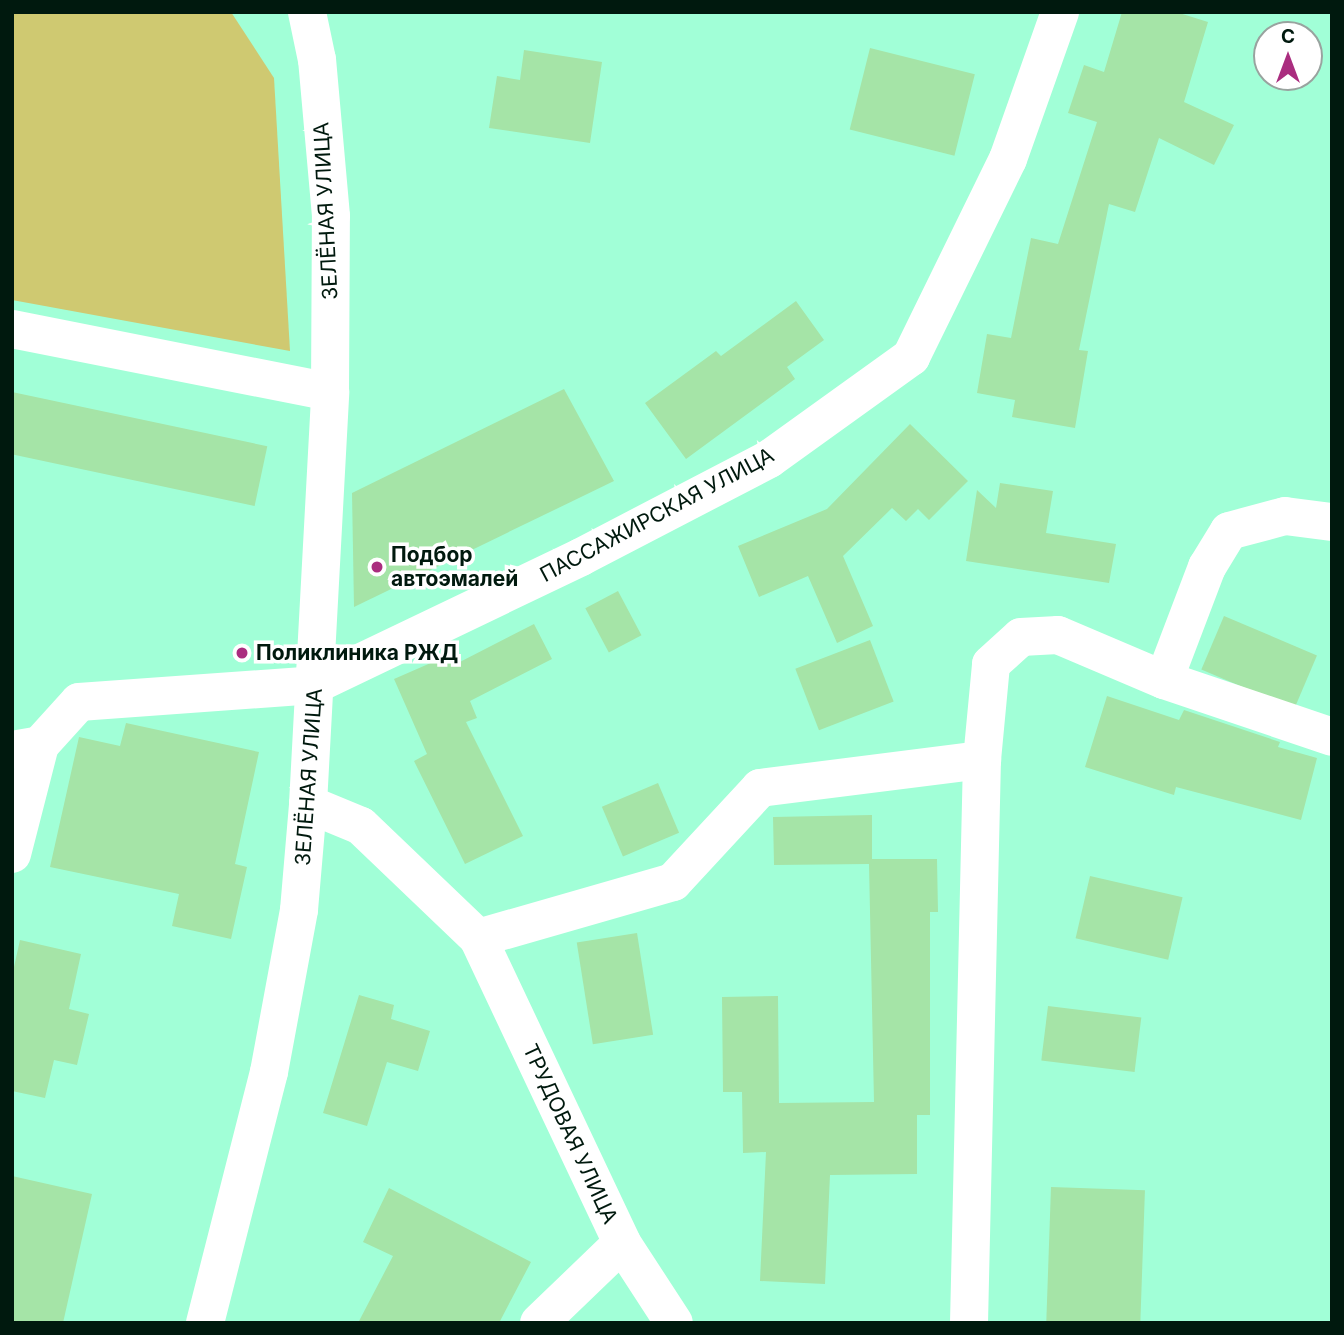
<!DOCTYPE html>
<html>
<head>
<meta charset="utf-8">
<style>
	body { margin:0 }
	#map { position:relative; width:1344px; height:1335px; overflow:hidden; background:#a1ffd7; font-family:Inter,sans-serif }
	div>[style] { position:absolute }
	[style*='--x'] { left:calc(var(--x)*1px); top:calc(var(--y)*1px); width:calc(var(--w)*1px); rotate:calc(var(--a)*1deg) }
	.green>* { inset:0; background:#cfc971 }
	.building>* { inset:0; background:#a5e4a7; transform-origin:0 0 }
	.minor>* { height:38px; margin:-19px; padding:0 19px; transform-origin:19px; border-radius:19px; background:#fff }
	.dots>* { width:19px; height:19px; translate:-50% -50%; box-sizing:border-box; border:4px solid #fff; border-radius:50% }
	span { translate:-50% -50%; white-space:nowrap; text-align:center; line-height:1.15; -webkit-text-stroke:7px #fff; paint-order:stroke }
	.street-label { font-size:21px; color:#00190e }
	.poi-label { font-size:21px; color:#00190e; font-weight:700 }
	.left { translate:0 -50%; text-align:left }
	.frame { position:absolute; inset:0; border:14px solid #00190e; pointer-events:none }
	.north { position:absolute; left:1253px; top:21px; width:70px; height:70px; box-sizing:border-box; background:#fff; border:2px solid #99a39f; border-radius:50%; rotate:0deg; font-size:19px; font-weight:700; line-height:28px; text-align:center; color:#00190e }
	.north::after { content:''; display:block; margin:auto; width:24px; height:32px; background:#aa2d7f; clip-path:polygon(50% 0,100% 100%,50% 72%,0 100%) }
</style>
</head>
<body>
<div id="map">
	<div class="green">
		<i style="clip-path:polygon(12px 12px,231px 12px,274px 78px,290px 351px,12px 300px)"></i>
	</div>
	<div class="building">
		<i style="clip-path:polygon(1122px 12px,1176px 12px,1208px 22px,1184px 102px,1234px 125px,1214px 165px,1159px 138px,1135px 212px,1109px 204px,1079px 350px,1088px 351px,1075px 428px,1012px 417px,1015px 400px,977px 393px,987px 334px,1011px 338px,1031px 238px,1058px 244px,1097px 122px,1068px 113px,1084px 65px,1104px 72px)"></i>
		<i style="left:870px;top:48px;width:108px;height:84px;rotate:14deg"></i>
		<i style="clip-path:polygon(524px 50px,602px 62px,590px 143px,489px 128px,497px 76px,520px 80px)"></i>
		<i style="clip-path:polygon(796px 301px,824px 340px,787px 367px,795px 379px,686px 459px,645px 403px,716px 351px,721px 356px)"></i>
		<i style="clip-path:polygon(564px 389px,614px 481px,354px 607px,352px 493px)"></i>
		<i style="left:12px;top:392px;width:261px;height:61px;rotate:12deg"></i>
		<i style="clip-path:polygon(910px 424px,968px 481px,929px 520px,918px 509px,906px 521px,892px 508px,843px 556px,873px 626px,837px 643px,808px 576px,759px 597px,738px 546px,827px 509px)"></i>
		<i style="clip-path:polygon(1000px 483px,1053px 491px,1046px 533px,1116px 544px,1109px 583px,966px 561px,977px 490px,996px 508px)"></i>
		<i style="left:618px;top:591px;width:50px;height:37px;rotate:62deg"></i>
		<i style="left:1224px;top:616px;width:101px;height:58px;rotate:23deg"></i>
		<i style="clip-path:polygon(534px 624px,552px 659px,470px 701px,477px 718px,466px 722px,523px 836px,465px 864px,414px 761px,427px 754px,394px 679px,449px 655px,454px 665px)"></i>
		<i style="left:870px;top:640px;width:66px;height:80px;rotate:69deg"></i>
		<i style="clip-path:polygon(1107px 696px,1179px 720px,1184px 710px,1280px 742px,1278px 747px,1317px 758px,1301px 820px,1176px 787px,1174px 795px,1085px 767px)"></i>
		<i style="clip-path:polygon(126px 723px,259px 752px,235px 864px,247px 867px,231px 939px,172px 926px,179px 894px,50px 867px,79px 737px,120px 746px)"></i>
		<i style="left:658px;top:783px;width:54px;height:61px;rotate:67deg"></i>
		<i style="clip-path:polygon(872px 815px,872px 859px,937px 859px,938px 912px,930px 912px,930px 1115px,917px 1115px,917px 1174px,830px 1175px,825px 1284px,760px 1281px,766px 1152px,743px 1153px,742px 1092px,723px 1092px,722px 997px,778px 996px,779px 1103px,874px 1102px,869px 864px,774px 865px,773px 817px)"></i>
		<i style="left:1090px;top:876px;width:95px;height:64px;rotate:13deg"></i>
		<i style="left:637px;top:933px;width:103px;height:61px;rotate:81deg"></i>
		<i style="clip-path:polygon(20px 940px,81px 954px,69px 1009px,89px 1014px,77px 1065px,54px 1060px,45px 1098px,12px 1091px,12px 976px)"></i>
		<i style="clip-path:polygon(359px 995px,394px 1005px,391px 1019px,430px 1031px,418px 1071px,387px 1062px,367px 1126px,323px 1113px)"></i>
		<i style="left:1048px;top:1006px;width:94px;height:55px;rotate:7deg"></i>
		<i style="clip-path:polygon(12px 1176px,92px 1194px,63px 1323px,12px 1323px)"></i>
		<i style="left:1051px;top:1187px;width:94px;height:136px;rotate:2deg"></i>
		<i style="clip-path:polygon(389px 1188px,531px 1262px,499px 1323px,358px 1323px,393px 1256px,363px 1242px)"></i>
	</div>
	<div class="minor">
		<i style="--x:12;--y:329;--w:324;--a:11.2"></i>
		<i style="--x:1164;--y:680;--w:121;--a:-69.2"></i>
		<i style="--x:1207;--y:567;--w:42;--a:-58.6"></i>
		<i style="--x:1229;--y:531;--w:58;--a:-15"></i>
		<i style="--x:1285;--y:516;--w:47;--a:7.3"></i>
		<i style="--x:12;--y:750;--w:28;--a:-10"></i>
		<i style="--x:40;--y:745;--w:58;--a:-47.8"></i>
		<i style="--x:79;--y:702;--w:236;--a:-4.1"></i>
		<i style="--x:314;--y:685;--w:296;--a:-25.6"></i>
		<i style="--x:581;--y:557;--w:212;--a:-27.5"></i>
		<i style="--x:769;--y:459;--w:175;--a:-35.7"></i>
		<i style="--x:911;--y:357;--w:220;--a:-63.9"></i>
		<i style="--x:1008;--y:159;--w:156;--a:-70.5"></i>
		<i style="--x:308;--y:804;--w:57;--a:22.5"></i>
		<i style="--x:361;--y:826;--w:162;--a:43.7"></i>
		<i style="--x:478;--y:938;--w:203;--a:-16"></i>
		<i style="--x:673;--y:882;--w:128;--a:-47.2"></i>
		<i style="--x:760;--y:788;--w:224;--a:-7.2"></i>
		<i style="--x:982;--y:760;--w:96;--a:-84.6"></i>
		<i style="--x:991;--y:664;--w:40;--a:-42"></i>
		<i style="--x:1021;--y:637;--w:37;--a:-3"></i>
		<i style="--x:1058;--y:635;--w:115;--a:23"></i>
		<i style="--x:1164;--y:680;--w:177;--a:18.7"></i>
		<i style="--x:12;--y:854;--w:113;--a:-75.6"></i>
		<i style="--x:478;--y:938;--w:337;--a:64.7"></i>
		<i style="--x:622;--y:1243;--w:95;--a:57"></i>
		<i style="--x:205;--y:1323;--w:259;--a:-75.7"></i>
		<i style="--x:269;--y:1072;--w:165;--a:-79.5"></i>
		<i style="--x:299;--y:910;--w:106;--a:-85.1"></i>
		<i style="--x:308;--y:804;--w:413;--a:-86.9"></i>
		<i style="--x:330;--y:392;--w:176;--a:-89.7"></i>
		<i style="--x:331;--y:216;--w:157;--a:-95.1"></i>
		<i style="--x:317;--y:60;--w:49;--a:-101.8"></i>
		<i style="--x:539;--y:1323;--w:115;--a:-43.9"></i>
		<i style="--x:969;--y:1323;--w:563;--a:-88.68"></i>
	</div>
	<div class="dots">
		<i style="left:377px;top:567px;background:#aa2d7f"></i>
		<i style="left:242px;top:653px;background:#aa2d7f"></i>
	</div>
	<div class="street-label">
		<span style="left:326px;top:211px;rotate:-93deg">ЗЕЛЁНАЯ УЛИЦА</span>
		<span style="left:657px;top:515px;rotate:-28deg">ПАССАЖИРСКАЯ УЛИЦА</span>
		<span style="left:309px;top:777px;rotate:-86deg">ЗЕЛЁНАЯ УЛИЦА</span>
		<span style="left:570px;top:1134px;rotate:65deg">ТРУДОВАЯ УЛИЦА</span>
	</div>
	<div class="poi-label">
		<span class="left" style="left:391px;top:567px">Подбор<br>автоэмалей</span>
		<span class="left" style="left:256px;top:653px">Поликлиника РЖД</span>
	</div>
	<div class="frame"></div>
	<div class="north">С</div>
</div>
</body>
</html>
